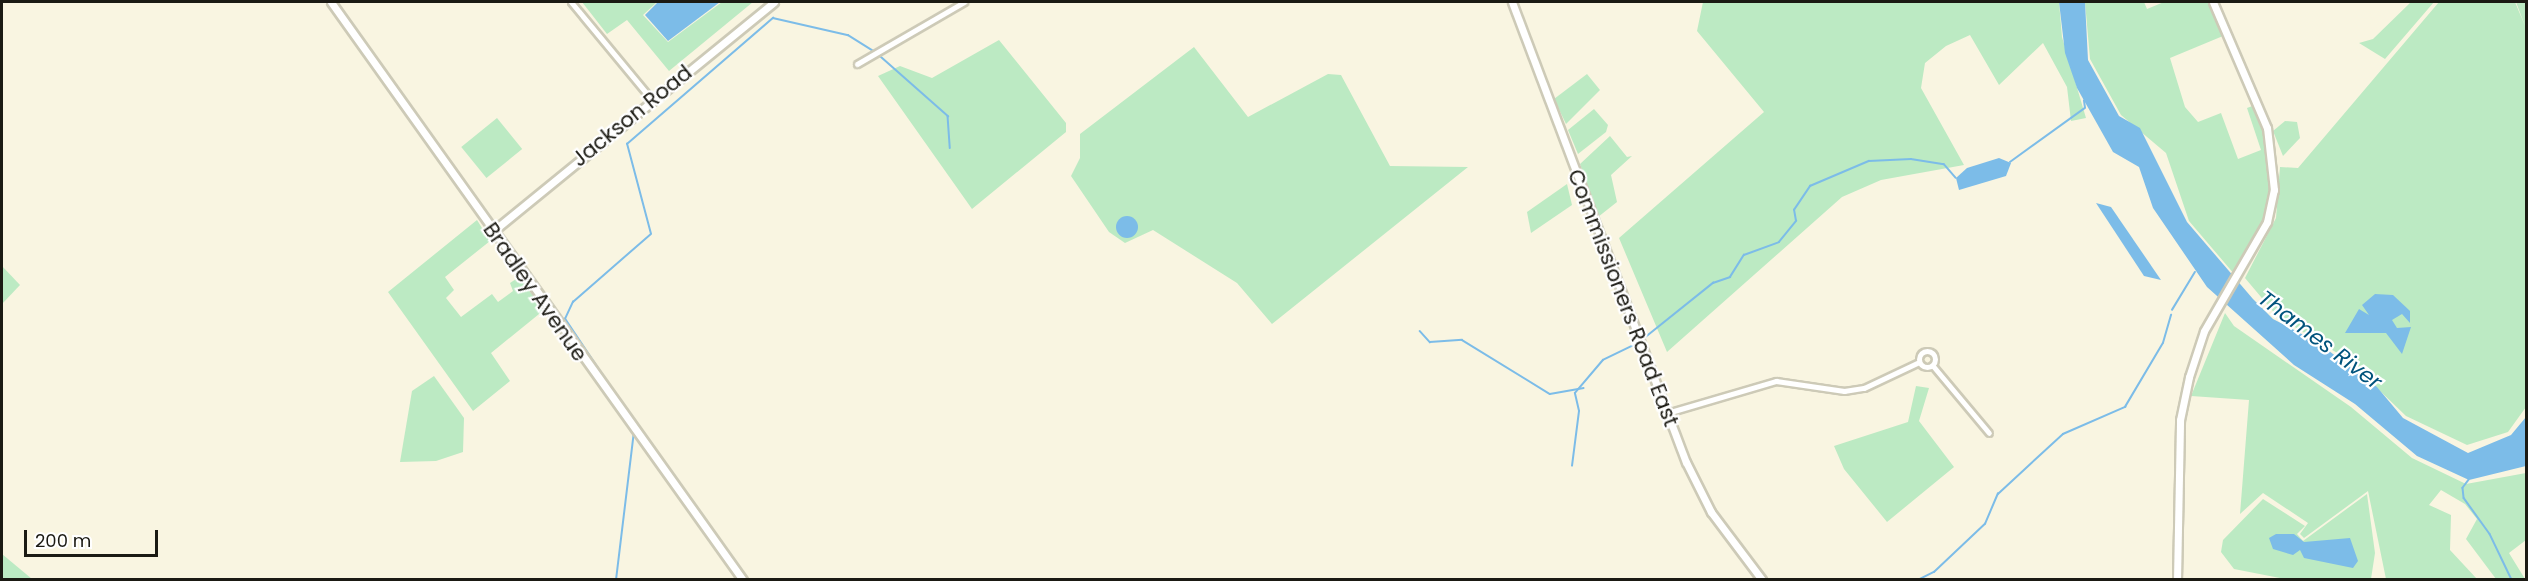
<!DOCTYPE html>
<html>
<head>
<meta charset="utf-8">
<style>
	body { margin:0 }
	#map { position:relative; width:2528px; height:581px; overflow:hidden; background:#f9f5e1; font-family:Poppins,sans-serif }
	div>[style] { position:absolute }
	[style*='--x'] { left:calc(var(--x)*1px); top:calc(var(--y)*1px); width:calc(var(--w)*1px); rotate:calc(var(--a)*1deg) }
	.green>* { inset:0; background:#bceac3; transform-origin:0 0 }
	.water>* { inset:0; background:#7cbce8 }
	.round { border-radius:50% }
	.stream>* { height:1.5px; margin:-0.75px; padding:0 0.75px; transform-origin:0.75px; border-radius:0.75px; background:#7cbce8 }
	.roads { filter:drop-shadow(2px 0 #cdcab7) drop-shadow(-2px 0 #cdcab7) drop-shadow(0 2px #cdcab7) drop-shadow(0 -2px #cdcab7) }
	.minor>* { height:5px; margin:-2.5px; padding:0 2.5px; transform-origin:2.5px; border-radius:2.5px; background:#fff }
	.minor>.ring { margin:-2.5px; padding:0; box-sizing:content-box; background:none; border:5px solid #fff; border-radius:50% }
	.major>* { height:7px; margin:-3.5px; padding:0 3.5px; transform-origin:3.5px; border-radius:3.5px; background:#fff }
	span { translate:-50% -50%; white-space:nowrap; text-align:center; line-height:1.15; -webkit-text-stroke:4.5px #fff; paint-order:stroke }
	.street-label { font-size:21px; color:#1b1a13 }
	.water-label { font-size:22px; color:#00537c; font-style:italic }
	.frame { position:absolute; inset:0; border:3px solid #1b1a13; pointer-events:none }
	.scale { position:absolute; left:24px; top:530px; width:134px; height:27px; box-sizing:border-box; border:3px solid #1b1a13; border-top:0; padding-left:8px; font-size:18px; line-height:21px; white-space:nowrap; color:#1b1a13; -webkit-text-stroke:4px #fff; paint-order:stroke }
</style>
</head>
<body>
<div id="map">
	<div class="green">
		<i style="clip-path:polygon(582px 2px,657px 2px,643px 15px,668px 42px,722px 2px,753px 2px,669px 71px,627px 20px,607px 34px)"></i>
		<i style="clip-path:polygon(1703px 2px,2059px 2px,2062px 37px,2086px 118px,2071px 121px,2067px 87px,2043px 43px,1999px 85px,1970px 35px,1946px 46px,1925px 63px,1921px 88px,1964px 165px,1881px 180px,1842px 197px,1667px 352px,1619px 238px,1764px 112px,1697px 31px)"></i>
		<i style="clip-path:polygon(2085px 2px,2144px 2px,2147px 9px,2164px 2px,2209px 2px,2223px 36px,2170px 58px,2185px 107px,2198px 122px,2221px 113px,2238px 159px,2261px 150px,2247px 108px,2255px 105px,2270px 155px,2271px 190px,2264px 221px,2235px 275px,2189px 221px,2166px 153px,2121px 115px,2090px 59px)"></i>
		<i style="clip-path:polygon(2411px 2px,2434px 2px,2385px 59px,2359px 43px,2373px 39px)"></i>
		<i style="clip-path:polygon(2439px 2px,2515px 2px,2525px 26px,2516px 2px,2526px 2px,2526px 407px,2508px 432px,2467px 445px,2406px 416px,2347px 359px,2277px 316px,2245px 278px,2276px 218px,2280px 167px,2298px 168px)"></i>
		<i style="clip-path:polygon(999px 40px,1066px 123px,1066px 132px,972px 209px,878px 76px,900px 66px,932px 78px)"></i>
		<i style="clip-path:polygon(1194px 47px,1248px 117px,1328px 74px,1341px 75px,1390px 166px,1468px 167px,1272px 324px,1237px 283px,1153px 230px,1125px 243px,1109px 232px,1071px 176px,1080px 158px,1080px 134px)"></i>
		<i style="clip-path:polygon(1587px 74px,1600px 90px,1566px 124px,1554px 99px)"></i>
		<i style="clip-path:polygon(1594px 109px,1608px 125px,1606px 132px,1578px 154px,1568px 130px)"></i>
		<i style="left:497px;top:118px;width:40px;height:46px;rotate:51deg"></i>
		<i style="clip-path:polygon(2285px 121px,2297px 122px,2300px 138px,2283px 156px,2273px 131px)"></i>
		<i style="clip-path:polygon(1610px 136px,1627px 157px,1632px 156px,1611px 175px,1617px 202px,1598px 217px,1580px 164px)"></i>
		<i style="clip-path:polygon(1567px 184px,1572px 205px,1531px 233px,1527px 212px)"></i>
		<i style="clip-path:polygon(477px 220px,490px 241px,445px 277px,454px 290px,446px 298px,461px 317px,492px 294px,498px 302px,513px 291px,510px 283px,519px 277px,544px 310px,491px 353px,510px 381px,473px 411px,388px 292px)"></i>
		<i style="clip-path:polygon(2px 266px,20px 285px,2px 304px)"></i>
		<i style="clip-path:polygon(2225px 313px,2234px 326px,2351px 407px,2412px 458px,2466px 484px,2526px 473px,2526px 540px,2509px 553px,2525px 579px,2496px 579px,2466px 539px,2477px 519px,2465px 504px,2441px 490px,2429px 505px,2451px 515px,2450px 550px,2477px 579px,2386px 579px,2368px 491px,2304px 538px,2300px 534px,2308px 523px,2263px 493px,2240px 514px,2249px 400px,2191px 396px)"></i>
		<i style="clip-path:polygon(434px 376px,464px 418px,463px 452px,436px 461px,400px 462px,412px 391px)"></i>
		<i style="clip-path:polygon(1916px 386px,1929px 388px,1919px 421px,1954px 467px,1887px 522px,1844px 469px,1834px 446px,1908px 422px)"></i>
		<i style="clip-path:polygon(2367px 494px,2375px 553px,2371px 579px,2285px 579px,2234px 569px,2221px 552px,2223px 540px,2263px 499px,2305px 526px,2297px 534px,2303px 541px)"></i>
		<i style="clip-path:polygon(2px 554px,32px 579px,2px 579px)"></i>
	</div>
	<div class="water">
		<i style="clip-path:polygon(658px 2px,720px 2px,668px 41px,645px 15px)"></i>
		<i style="clip-path:polygon(2059px 2px,2085px 2px,2088px 60px,2119px 116px,2140px 128px,2187px 222px,2253px 299px,2273px 319px,2317px 342px,2377px 387px,2403px 418px,2468px 453px,2511px 435px,2526px 417px,2526px 466px,2469px 480px,2417px 456px,2355px 404px,2294px 365px,2207px 287px,2153px 208px,2139px 167px,2113px 152px,2077px 88px,2065px 53px)"></i>
		<i style="clip-path:polygon(1999px 158px,2011px 163px,2006px 176px,1959px 190px,1956px 178px,1967px 168px)"></i>
		<i style="clip-path:polygon(2096px 203px,2111px 207px,2161px 280px,2144px 276px)"></i>
		<i class="round" style="left:1116px;top:216px;width:22px;height:22px"></i>
		<i style="clip-path:polygon(2375px 294px,2393px 295px,2410px 311px,2410px 323px,2402px 314px,2392px 320px,2397px 328px,2411px 327px,2402px 354px,2386px 333px,2345px 333px,2359px 309px,2369px 315px,2362px 305px)"></i>
		<i style="clip-path:polygon(2276px 534px,2294px 534px,2304px 542px,2350px 538px,2358px 561px,2353px 568px,2304px 558px,2300px 550px,2293px 555px,2273px 549px,2269px 538px)"></i>
	</div>
	<div class="stream">
		<i style="--x:878;--y:54;--w:94;--a:41.5"></i>
		<i style="--x:948;--y:116;--w:32;--a:86"></i>
		<i style="--x:2010;--y:162;--w:92;--a:-35.8"></i>
		<i style="--x:2085;--y:108;--w:7;--a:-98"></i>
		<i style="--x:2172;--y:310;--w:44;--a:-58.8"></i>
		<i style="--x:1420;--y:331;--w:15;--a:48"></i>
		<i style="--x:1430;--y:342;--w:32;--a:-4"></i>
		<i style="--x:1462;--y:340;--w:103;--a:31.5"></i>
		<i style="--x:1550;--y:394;--w:34;--a:-10"></i>
		<i style="--x:1643;--y:339;--w:90;--a:-38.7"></i>
		<i style="--x:1713;--y:283;--w:18;--a:-19"></i>
		<i style="--x:1730;--y:277;--w:26;--a:-58"></i>
		<i style="--x:1744;--y:255;--w:37;--a:-20"></i>
		<i style="--x:1779;--y:242;--w:27;--a:-51"></i>
		<i style="--x:1796;--y:221;--w:11;--a:-100"></i>
		<i style="--x:1794;--y:210;--w:29;--a:-56"></i>
		<i style="--x:1810;--y:186;--w:64;--a:-23"></i>
		<i style="--x:1869;--y:161;--w:42;--a:-2.7"></i>
		<i style="--x:1911;--y:159;--w:33;--a:9"></i>
		<i style="--x:1944;--y:164;--w:18;--a:49"></i>
		<i style="--x:635;--y:424;--w:126;--a:-123.7"></i>
		<i style="--x:565;--y:319;--w:19;--a:-65"></i>
		<i style="--x:573;--y:302;--w:103;--a:-41.1"></i>
		<i style="--x:651;--y:234;--w:93;--a:-104.9"></i>
		<i style="--x:627;--y:144;--w:193;--a:-40.8"></i>
		<i style="--x:773;--y:18;--w:77;--a:12.8"></i>
		<i style="--x:848;--y:35;--w:31;--a:32"></i>
		<i style="--x:1572;--y:466;--w:55;--a:-82.7"></i>
		<i style="--x:1579;--y:411;--w:18;--a:-103"></i>
		<i style="--x:1575;--y:393;--w:43;--a:-49.7"></i>
		<i style="--x:1603;--y:360;--w:34;--a:-26"></i>
		<i style="--x:2469;--y:480;--w:10;--a:127"></i>
		<i style="--x:2463;--y:488;--w:10;--a:84"></i>
		<i style="--x:2464;--y:498;--w:44;--a:54.2"></i>
		<i style="--x:2490;--y:534;--w:51;--a:64.4"></i>
		<i style="--x:616;--y:580;--w:149;--a:-83.1"></i>
		<i style="--x:1918;--y:580;--w:18;--a:-27"></i>
		<i style="--x:1934;--y:572;--w:70;--a:-43.3"></i>
		<i style="--x:1985;--y:524;--w:33;--a:-67"></i>
		<i style="--x:1998;--y:494;--w:88;--a:-42.7"></i>
		<i style="--x:2063;--y:434;--w:68;--a:-23.5"></i>
		<i style="--x:2125;--y:407;--w:74;--a:-59.3"></i>
		<i style="--x:2163;--y:343;--w:29;--a:-74"></i>
	</div>
	<div class="roads">
		<div class="minor">
			<i style="--x:571;--y:2;--w:127;--a:50.4"></i>
			<i style="--x:857;--y:64;--w:124;--a:-30.1"></i>
			<i class="ring" style="left:1919px;top:351px;width:11px;height:11px"></i>
			<i style="--x:1933;--y:366;--w:87;--a:50.1"></i>
			<i style="--x:1667;--y:413;--w:114;--a:-16.4"></i>
			<i style="--x:1776;--y:381;--w:69;--a:8.4"></i>
			<i style="--x:1844;--y:391;--w:20;--a:-9"></i>
			<i style="--x:1864;--y:388;--w:61;--a:-25.3"></i>
		</div>
		<div class="major">
			<i style="--x:331;--y:2;--w:710;--a:54.52"></i>
			<i style="--x:1512;--y:2;--w:492;--a:69.3"></i>
			<i style="--x:1686;--y:462;--w:56;--a:63.4"></i>
			<i style="--x:1711;--y:512;--w:85;--a:53.1"></i>
			<i style="--x:492;--y:232;--w:364;--a:-39.2"></i>
			<i style="--x:2177;--y:580;--w:160;--a:-88.9"></i>
			<i style="--x:2180;--y:420;--w:44;--a:-78.2"></i>
			<i style="--x:2189;--y:377;--w:48;--a:-71.9"></i>
			<i style="--x:2204;--y:331;--w:126;--a:-60"></i>
			<i style="--x:2267;--y:222;--w:33;--a:-78"></i>
			<i style="--x:2274;--y:190;--w:62;--a:-96.4"></i>
			<i style="--x:2267;--y:128;--w:137;--a:-113.2"></i>
		</div>
	</div>
	<div class="street-label">
		<span style="left:632px;top:116px;rotate:-39deg">Jackson Road</span>
		<span style="left:535px;top:292px;rotate:55deg">Bradley Avenue</span>
		<span style="left:1623px;top:298px;rotate:69deg">Commissioners Road East</span>
	</div>
	<div class="water-label">
		<span style="left:2320px;top:340px;rotate:37deg">Thames River</span>
	</div>
	<div class="frame"></div>
	<div class="scale">200 m</div>
</div>
</body>
</html>
